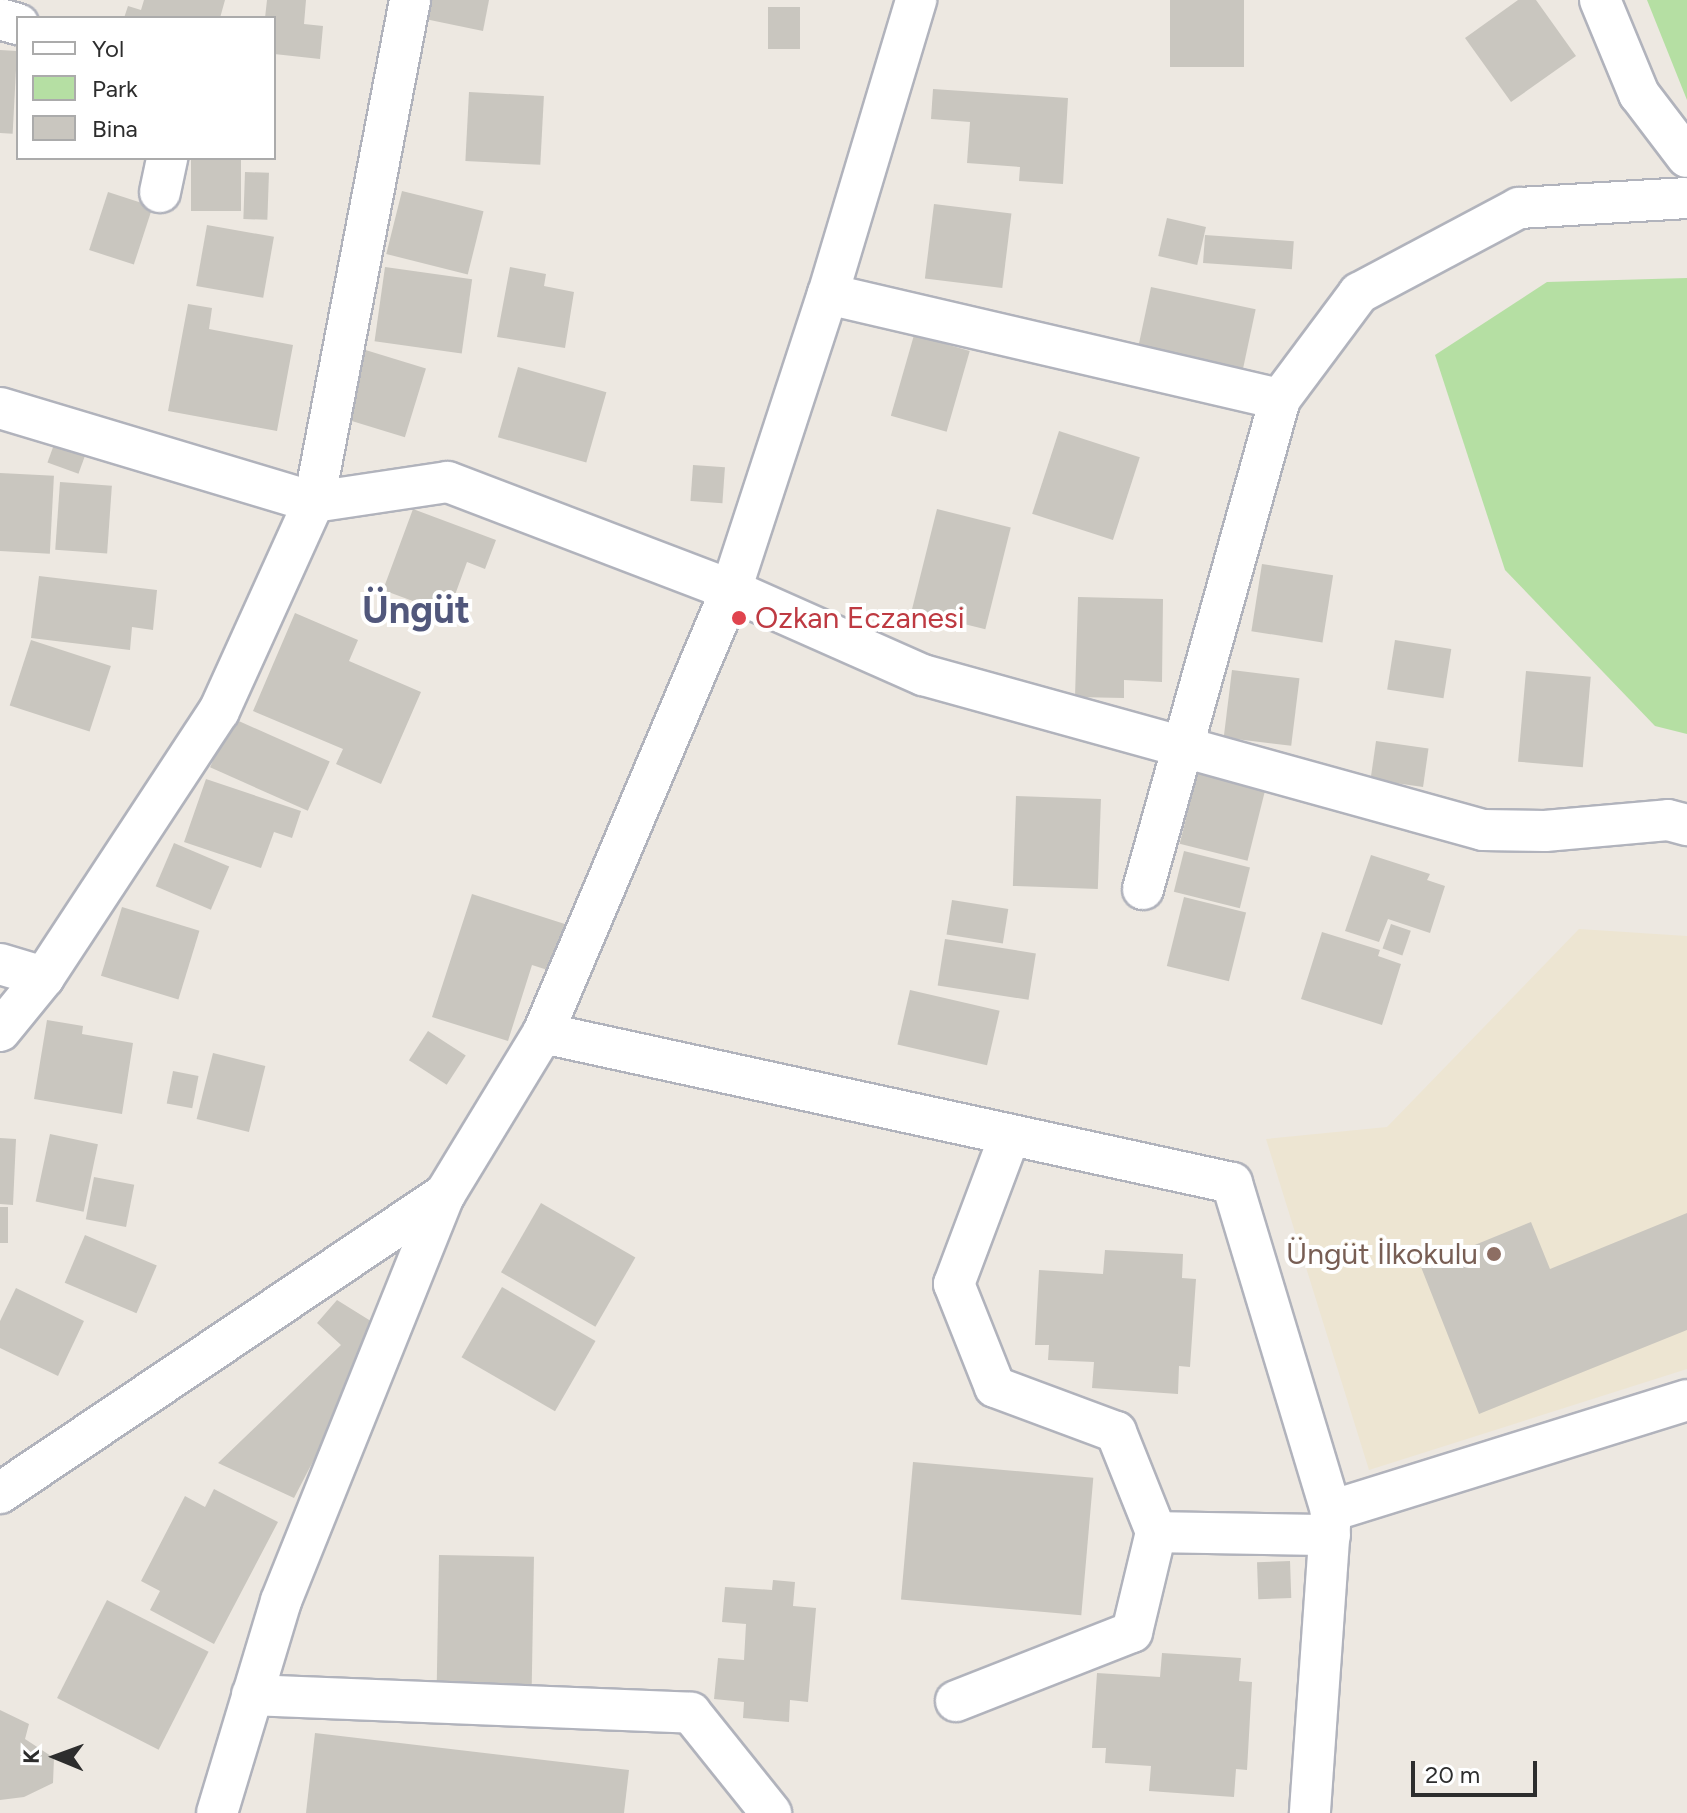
<!DOCTYPE html>
<html>
<head>
<meta charset="utf-8">
<style>
	body { margin:0 }
	#map { position:relative; width:1687px; height:1813px; overflow:hidden; background:#ede8e1; font-family:Figtree,sans-serif }
	div>[style] { position:absolute }
	[style*='--x'] { left:calc(var(--x)*1px); top:calc(var(--y)*1px); width:calc(var(--w)*1px); rotate:calc(var(--a)*1deg) }
	.education>* { inset:0; background:#ede5d2 }
	.green>* { inset:0; background:#b5dfa3 }
	.building>* { inset:0; background:#c9c6bf; transform-origin:0 0 }
	.roads { filter:drop-shadow(2px 0 #b1b3bc) drop-shadow(-2px 0 #b1b3bc) drop-shadow(0 2px #b1b3bc) drop-shadow(0 -2px #b1b3bc) }
	.minor>* { height:40px; margin:-20px; padding:0 20px; transform-origin:20px; border-radius:20px; background:#fff }
	.dots>* { width:22px; height:22px; translate:-50% -50%; box-sizing:border-box; border:4px solid #fff; border-radius:50% }
	span { translate:-50% -50%; white-space:nowrap; text-align:center; line-height:1.15; -webkit-text-stroke:8px #fff; paint-order:stroke }
	.health-label { font-size:30px; color:#be3a42 }
	.left { translate:0 -50%; text-align:left }
	.education-label { font-size:30px; color:#785e54 }
	.right { translate:-100% -50%; text-align:right }
	.district-label { font-size:38px; color:#51577b; font-weight:700 }
	.legend { position:absolute; left:16px; top:16px; width:260px; height:144px; box-sizing:border-box; background:#fff; border:2px solid #ababab; margin:0; padding:10px 14px; list-style:none; font-size:24px; color:#2d2d2d }
	.legend li { display:flex; align-items:center; gap:16px; height:40px }
	.legend b { width:40px; border:2px solid #ababab }
	.north { position:absolute; left:16px; top:1717px; width:80px; height:80px; -webkit-text-stroke:6px #fff; paint-order:stroke; rotate:271deg; font-size:22px; font-weight:700; line-height:32px; text-align:center; color:#2d2d2d }
	.north::after { content:''; display:block; margin:auto; width:28px; height:36px; background:#2d2d2d; clip-path:polygon(50% 0,100% 100%,50% 72%,0 100%) }
	.scale { position:absolute; left:1411px; top:1761px; width:126px; height:36px; box-sizing:border-box; border:4px solid #2d2d2d; border-top:0; padding-left:10px; font-size:24px; line-height:28px; white-space:nowrap; color:#2d2d2d; -webkit-text-stroke:6px #fff; paint-order:stroke }
</style>
</head>
<body>
<div id="map">
	<div class="education">
		<i style="clip-path:polygon(1579px 929px,1687px 936px,1687px 1369px,1369px 1470px,1266px 1139px,1387px 1127px)"></i>
	</div>
	<div class="green">
		<i style="clip-path:polygon(1647px 0,1687px 0,1687px 100px)"></i>
		<i style="clip-path:polygon(1687px 278px,1687px 734px,1655px 726px,1505px 570px,1435px 355px,1547px 282px)"></i>
	</div>
	<div class="building">
		<i style="clip-path:polygon(144px 0,225px 0,220px 18px,124px 18px,128px 6px,141px 10px)"></i>
		<i style="clip-path:polygon(267px 0,306px 0,304px 24px,323px 26px,320px 59px,274px 54px,274px 18px,265px 18px)"></i>
		<i style="clip-path:polygon(429px 0,489px 0,483px 31px,425px 19px)"></i>
		<i style="left:1170px;top:0;width:74px;height:67px"></i>
		<i style="clip-path:polygon(1518px 0,1536px 0,1576px 56px,1511px 102px,1465px 38px)"></i>
		<i style="left:768px;top:7px;width:32px;height:42px"></i>
		<i style="left:0;top:50px;width:17px;height:83px;rotate:3deg"></i>
		<i style="clip-path:polygon(933px 89px,1068px 98px,1063px 184px,1019px 181px,1020px 167px,967px 163px,970px 122px,931px 119px)"></i>
		<i style="left:469px;top:92px;width:75px;height:69px;rotate:3deg"></i>
		<i style="left:191px;top:158px;width:50px;height:53px"></i>
		<i style="left:245px;top:172px;width:24px;height:47px;rotate:2deg"></i>
		<i style="left:402px;top:191px;width:84px;height:65px;rotate:14deg"></i>
		<i style="left:108px;top:192px;width:47px;height:61px;rotate:18deg"></i>
		<i style="left:934px;top:204px;width:78px;height:75px;rotate:7deg"></i>
		<i style="left:1167px;top:218px;width:40px;height:39px;rotate:13deg"></i>
		<i style="left:207px;top:225px;width:68px;height:62px;rotate:10deg"></i>
		<i style="left:1205px;top:235px;width:89px;height:28px;rotate:4deg"></i>
		<i style="left:385px;top:267px;width:88px;height:75px;rotate:8deg"></i>
		<i style="clip-path:polygon(510px 267px,546px 274px,544px 286px,574px 292px,565px 348px,497px 337px)"></i>
		<i style="left:1151px;top:287px;width:107px;height:69px;rotate:12deg"></i>
		<i style="clip-path:polygon(188px 304px,212px 308px,209px 329px,293px 345px,277px 431px,168px 411px)"></i>
		<i style="left:914px;top:335px;width:58px;height:84px;rotate:16deg"></i>
		<i style="left:359px;top:348px;width:70px;height:72px;rotate:17deg"></i>
		<i style="left:518px;top:367px;width:92px;height:73px;rotate:16deg"></i>
		<i style="left:1059px;top:431px;width:85px;height:87px;rotate:18deg"></i>
		<i style="left:56px;top:439px;width:33px;height:25px;rotate:20deg"></i>
		<i style="left:693px;top:465px;width:32px;height:36px;rotate:4deg"></i>
		<i style="left:0;top:473px;width:54px;height:78px;rotate:3deg"></i>
		<i style="left:60px;top:482px;width:52px;height:68px;rotate:4deg"></i>
		<i style="clip-path:polygon(413px 509px,496px 540px,485px 569px,467px 562px,448px 614px,383px 590px)"></i>
		<i style="left:937px;top:509px;width:76px;height:105px;rotate:14deg"></i>
		<i style="left:1262px;top:564px;width:72px;height:68px;rotate:9deg"></i>
		<i style="clip-path:polygon(39px 576px,157px 590px,153px 630px,132px 627px,130px 650px,31px 638px)"></i>
		<i style="clip-path:polygon(1078px 597px,1163px 599px,1162px 682px,1124px 680px,1124px 698px,1075px 697px)"></i>
		<i style="clip-path:polygon(295px 613px,358px 640px,349px 661px,421px 692px,381px 784px,336px 764px,343px 749px,253px 711px)"></i>
		<i style="left:31px;top:640px;width:84px;height:69px;rotate:18deg"></i>
		<i style="left:1395px;top:640px;width:57px;height:50px;rotate:9deg"></i>
		<i style="left:1232px;top:670px;width:68px;height:68px;rotate:7deg"></i>
		<i style="left:1526px;top:671px;width:65px;height:91px;rotate:5deg"></i>
		<i style="left:232px;top:718px;width:107px;height:54px;rotate:24deg"></i>
		<i style="left:1376px;top:741px;width:53px;height:39px;rotate:8deg"></i>
		<i style="left:1198px;top:770px;width:70px;height:76px;rotate:14deg"></i>
		<i style="clip-path:polygon(206px 779px,301px 811px,292px 838px,274px 832px,261px 868px,184px 842px)"></i>
		<i style="left:1016px;top:796px;width:85px;height:90px;rotate:2deg"></i>
		<i style="left:174px;top:843px;width:60px;height:47px;rotate:23deg"></i>
		<i style="left:1184px;top:851px;width:68px;height:42px;rotate:14deg"></i>
		<i style="clip-path:polygon(1371px 855px,1430px 874px,1427px 880px,1445px 886px,1430px 933px,1388px 919px,1379px 942px,1345px 931px)"></i>
		<i style="clip-path:polygon(472px 894px,571px 926px,557px 973px,532px 965px,508px 1041px,432px 1017px)"></i>
		<i style="left:1184px;top:897px;width:64px;height:71px;rotate:14deg"></i>
		<i style="left:952px;top:900px;width:57px;height:35px;rotate:9deg"></i>
		<i style="left:122px;top:907px;width:81px;height:72px;rotate:17deg"></i>
		<i style="left:1391px;top:924px;width:21px;height:26px;rotate:19deg"></i>
		<i style="clip-path:polygon(1322px 932px,1380px 950px,1378px 956px,1401px 964px,1382px 1025px,1301px 999px)"></i>
		<i style="left:945px;top:939px;width:92px;height:47px;rotate:9deg"></i>
		<i style="left:910px;top:990px;width:92px;height:56px;rotate:13deg"></i>
		<i style="clip-path:polygon(47px 1020px,83px 1026px,82px 1034px,133px 1043px,122px 1114px,34px 1099px)"></i>
		<i style="left:428px;top:1031px;width:45px;height:35px;rotate:33deg"></i>
		<i style="left:213px;top:1053px;width:54px;height:68px;rotate:14deg"></i>
		<i style="left:173px;top:1071px;width:26px;height:33px;rotate:11deg"></i>
		<i style="left:50px;top:1134px;width:49px;height:69px;rotate:12deg"></i>
		<i style="clip-path:polygon(0 1138px,16px 1139px,13px 1205px,0 1204px)"></i>
		<i style="left:94px;top:1177px;width:41px;height:43px;rotate:11deg"></i>
		<i style="left:541px;top:1203px;width:109px;height:80px;rotate:30deg"></i>
		<i style="left:0;top:1207px;width:8px;height:36px"></i>
		<i style="clip-path:polygon(1687px 1213px,1687px 1330px,1479px 1414px,1421px 1267px,1531px 1222px,1550px 1269px)"></i>
		<i style="left:85px;top:1235px;width:78px;height:52px;rotate:23deg"></i>
		<i style="clip-path:polygon(1105px 1250px,1183px 1254px,1182px 1278px,1196px 1279px,1190px 1367px,1179px 1366px,1178px 1394px,1092px 1388px,1094px 1362px,1048px 1360px,1049px 1345px,1035px 1345px,1039px 1270px,1103px 1274px)"></i>
		<i style="left:502px;top:1287px;width:108px;height:81px;rotate:30deg"></i>
		<i style="clip-path:polygon(16px 1288px,84px 1321px,58px 1376px,0 1348px,0 1321px)"></i>
		<i style="clip-path:polygon(337px 1300px,382px 1328px,294px 1498px,218px 1463px,341px 1345px,317px 1323px)"></i>
		<i style="left:913px;top:1462px;width:181px;height:138px;rotate:5deg"></i>
		<i style="clip-path:polygon(214px 1489px,278px 1522px,214px 1644px,150px 1610px,160px 1591px,141px 1581px,185px 1496px,205px 1507px)"></i>
		<i style="left:439px;top:1555px;width:95px;height:132px;rotate:1deg"></i>
		<i style="left:1290px;top:1561px;width:37px;height:33px;rotate:88deg"></i>
		<i style="clip-path:polygon(773px 1580px,795px 1582px,793px 1606px,816px 1608px,808px 1702px,790px 1700px,789px 1722px,743px 1718px,744px 1702px,714px 1699px,718px 1658px,744px 1660px,746px 1624px,722px 1622px,725px 1587px,772px 1590px)"></i>
		<i style="left:107px;top:1600px;width:114px;height:110px;rotate:27deg"></i>
		<i style="clip-path:polygon(1162px 1653px,1241px 1658px,1239px 1681px,1252px 1682px,1247px 1770px,1236px 1769px,1234px 1797px,1149px 1791px,1151px 1766px,1105px 1763px,1106px 1748px,1092px 1748px,1097px 1673px,1160px 1677px)"></i>
		<i style="clip-path:polygon(0 1710px,29px 1724px,25px 1739px,54px 1758px,53px 1783px,24px 1797px,0 1800px)"></i>
		<i style="clip-path:polygon(315px 1733px,629px 1770px,624px 1813px,306px 1813px)"></i>
	</div>
	<div class="roads">
		<div class="minor">
			<i style="--x:1600;--y:0;--w:102;--a:67.5"></i>
			<i style="--x:1639;--y:94;--w:79;--a:52.7"></i>
			<i style="--x:0;--y:19;--w:19;--a:16"></i>
			<i style="--x:160;--y:192;--w:35;--a:-78"></i>
			<i style="--x:828;--y:294;--w:464;--a:13.1"></i>
			<i style="--x:0;--y:408;--w:328;--a:16.7"></i>
			<i style="--x:314;--y:502;--w:135;--a:-8.5"></i>
			<i style="--x:448;--y:482;--w:303;--a:20.9"></i>
			<i style="--x:731;--y:590;--w:210;--a:23.9"></i>
			<i style="--x:923;--y:675;--w:581;--a:15.47"></i>
			<i style="--x:1483;--y:830;--w:62;--a:0.9"></i>
			<i style="--x:1545;--y:831;--w:123;--a:-5.1"></i>
			<i style="--x:1668;--y:820;--w:20;--a:15"></i>
			<i style="--x:1143;--y:889;--w:509;--a:-74.38"></i>
			<i style="--x:1280;--y:399;--w:132;--a:-53.3"></i>
			<i style="--x:1359;--y:293;--w:181;--a:-28"></i>
			<i style="--x:1519;--y:208;--w:168;--a:-3.4"></i>
			<i style="--x:0;--y:964;--w:46;--a:16.5"></i>
			<i style="--x:0;--y:1031;--w:70;--a:-50.8"></i>
			<i style="--x:44;--y:977;--w:318;--a:-56.7"></i>
			<i style="--x:219;--y:711;--w:230;--a:-65.6"></i>
			<i style="--x:314;--y:502;--w:511;--a:-79.17"></i>
			<i style="--x:543;--y:1033;--w:705;--a:12.28"></i>
			<i style="--x:1232;--y:1183;--w:343;--a:73.2"></i>
			<i style="--x:1331;--y:1511;--w:303;--a:94"></i>
			<i style="--x:0;--y:1493;--w:536;--a:-33.9"></i>
			<i style="--x:1331;--y:1511;--w:373;--a:-17.3"></i>
			<i style="--x:1156;--y:1532;--w:174;--a:1"></i>
			<i style="--x:252;--y:1695;--w:439;--a:2.3"></i>
			<i style="--x:691;--y:1713;--w:128;--a:51.3"></i>
			<i style="--x:956;--y:1701;--w:189;--a:-21.4"></i>
			<i style="--x:1132;--y:1632;--w:103;--a:-76.5"></i>
			<i style="--x:1156;--y:1532;--w:108;--a:-111.8"></i>
			<i style="--x:1116;--y:1432;--w:129;--a:-159.6"></i>
			<i style="--x:995;--y:1387;--w:111;--a:-111.7"></i>
			<i style="--x:954;--y:1284;--w:159;--a:-69.4"></i>
			<i style="--x:217;--y:1813;--w:221;--a:-73.2"></i>
			<i style="--x:281;--y:1601;--w:439;--a:-68.1"></i>
			<i style="--x:445;--y:1194;--w:188;--a:-58.7"></i>
			<i style="--x:543;--y:1033;--w:481;--a:-67"></i>
			<i style="--x:731;--y:590;--w:311;--a:-71.9"></i>
			<i style="--x:828;--y:294;--w:307;--a:-73.3"></i>
		</div>
	</div>
	<div class="dots">
		<i style="left:739px;top:618px;background:#e0444e"></i>
		<i style="left:1494px;top:1254px;background:#8d6e63"></i>
	</div>
	<div class="health-label">
		<span class="left" style="left:755px;top:618px">Ozkan Eczanesi</span>
	</div>
	<div class="education-label">
		<span class="right" style="left:1478px;top:1254px">Üngüt İlkokulu</span>
	</div>
	<div class="district-label">
		<span style="left:416px;top:611px">Üngüt</span>
	</div>
	<ul class="legend">
	<li><b style="height:10px;background:#fff"></b>Yol</li>
	<li><b style="height:22px;background:#b5dfa3"></b>Park</li>
	<li><b style="height:22px;background:#c9c6bf"></b>Bina</li>
	</ul>
	<div class="north">K</div>
	<div class="scale">20 m</div>
</div>
</body>
</html>
